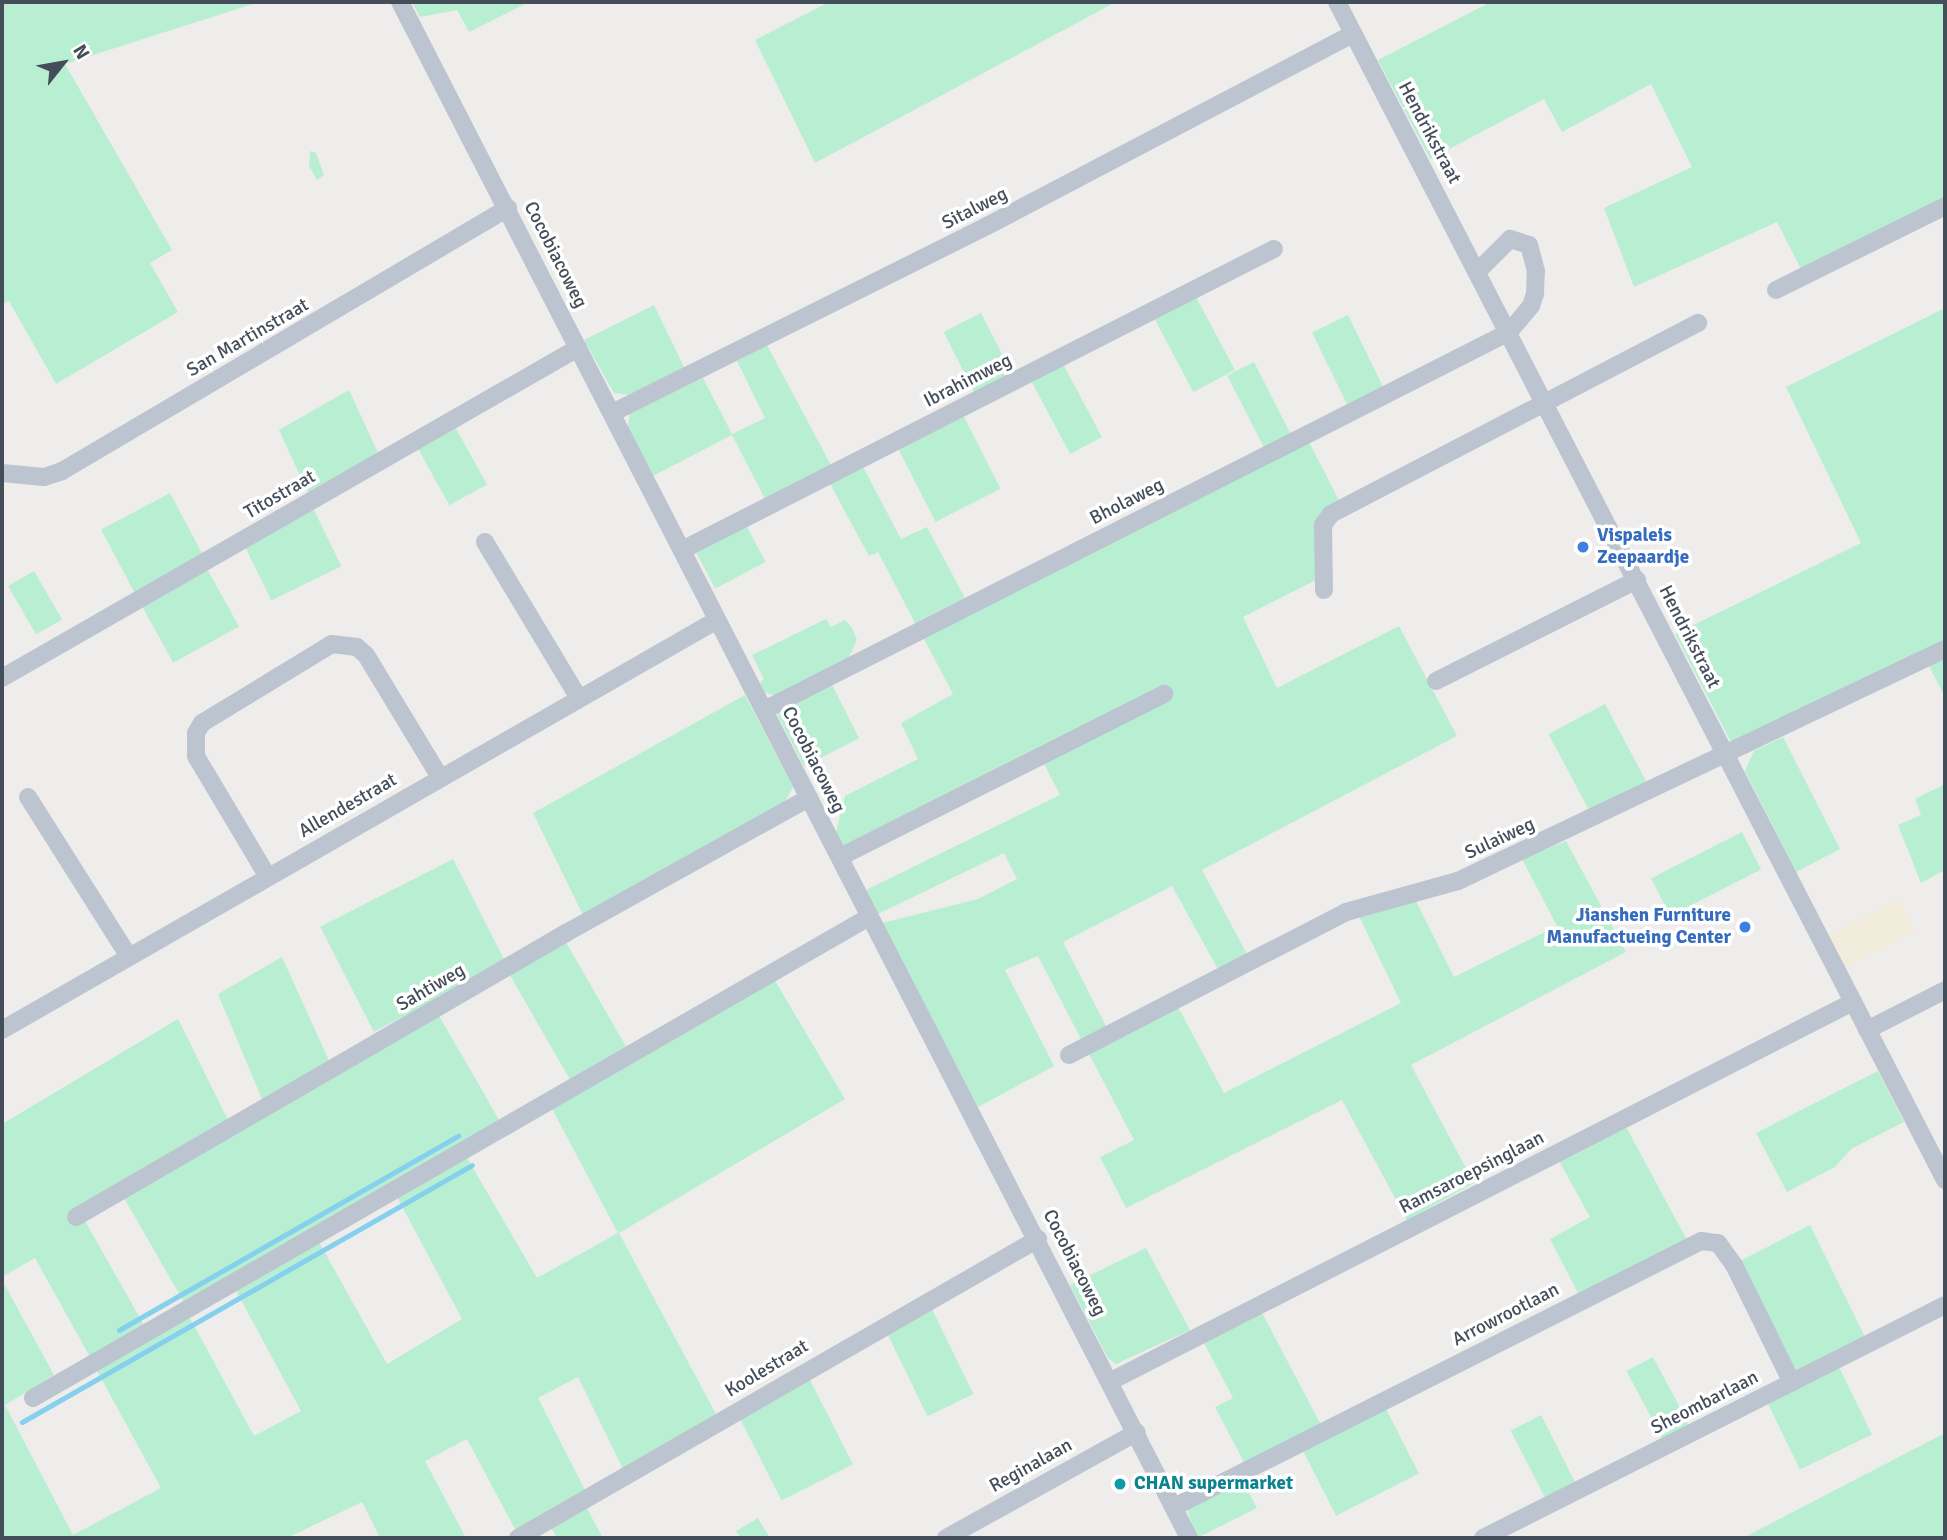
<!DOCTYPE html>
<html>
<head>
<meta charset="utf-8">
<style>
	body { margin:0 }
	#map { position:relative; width:1947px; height:1540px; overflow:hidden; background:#efecec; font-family:Signika,sans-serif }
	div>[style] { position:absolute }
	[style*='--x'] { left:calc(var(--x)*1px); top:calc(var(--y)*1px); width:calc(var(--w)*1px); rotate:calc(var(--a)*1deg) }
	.green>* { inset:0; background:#b8efd2; transform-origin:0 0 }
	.sand>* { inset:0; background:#f2ecdc; transform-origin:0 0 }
	.stream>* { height:5px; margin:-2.5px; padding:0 2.5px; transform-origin:2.5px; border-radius:2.5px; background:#84d0ed }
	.minor>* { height:18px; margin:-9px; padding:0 9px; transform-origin:9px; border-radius:9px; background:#bcc5cf }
	.dots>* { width:19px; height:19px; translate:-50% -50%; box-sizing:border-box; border:4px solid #fff; border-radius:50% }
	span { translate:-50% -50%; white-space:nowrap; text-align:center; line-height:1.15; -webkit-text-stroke:7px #fff; paint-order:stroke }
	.street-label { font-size:19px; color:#444e5a }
	.shop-label { font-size:19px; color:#366cbe; font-weight:700 }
	.left { translate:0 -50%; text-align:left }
	.right { translate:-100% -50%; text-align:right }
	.culture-label { font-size:19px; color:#0d838f; font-weight:700 }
	.frame { position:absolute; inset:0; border:4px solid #444e5a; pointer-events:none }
	.north { position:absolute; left:28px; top:28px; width:70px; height:70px; -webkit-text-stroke:5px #fff; paint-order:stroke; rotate:59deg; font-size:19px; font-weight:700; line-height:28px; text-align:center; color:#444e5a }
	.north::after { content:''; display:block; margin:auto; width:24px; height:32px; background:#444e5a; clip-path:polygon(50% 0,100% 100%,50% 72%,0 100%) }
</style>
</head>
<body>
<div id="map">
	<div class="green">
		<i style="clip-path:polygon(2px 2px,259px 2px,65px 64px,172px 250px,150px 263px,178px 312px,56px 384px,9px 301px,2px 304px)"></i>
		<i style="clip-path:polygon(412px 2px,529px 2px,469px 32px,457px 10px,420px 17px)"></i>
		<i style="clip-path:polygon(829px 2px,1116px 2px,815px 163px,755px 40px)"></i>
		<i style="clip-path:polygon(1491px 2px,1945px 2px,1945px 197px,1801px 269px,1777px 222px,1634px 287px,1604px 208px,1692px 167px,1651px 84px,1562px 132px,1544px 99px,1430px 159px,1378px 60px)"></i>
		<i style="clip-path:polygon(310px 151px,316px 153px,324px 175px,317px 180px,309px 166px)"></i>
		<i style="left:1195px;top:295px;width:85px;height:47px;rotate:62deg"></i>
		<i style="clip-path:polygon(654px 305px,685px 369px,628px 395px,614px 393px,584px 340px)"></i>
		<i style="clip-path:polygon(1945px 308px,1945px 642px,1732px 744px,1675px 634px,1861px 543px,1786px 387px)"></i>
		<i style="left:981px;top:313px;width:70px;height:42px;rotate:63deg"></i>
		<i style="left:1348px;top:315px;width:81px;height:40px;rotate:64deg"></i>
		<i style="clip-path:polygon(767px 345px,832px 467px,766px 501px,732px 435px,653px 476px,628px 427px,630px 413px,703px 378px,732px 434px,765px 418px,737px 361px)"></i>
		<i style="left:1062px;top:362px;width:85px;height:36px;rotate:62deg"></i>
		<i style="left:1254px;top:362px;width:82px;height:30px;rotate:63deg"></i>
		<i style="clip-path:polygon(349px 390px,379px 455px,309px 495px,279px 430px)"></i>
		<i style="left:962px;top:413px;width:85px;height:73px;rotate:63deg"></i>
		<i style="left:454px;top:425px;width:68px;height:43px;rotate:61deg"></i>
		<i style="clip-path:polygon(1309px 442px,1343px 508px,1321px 519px,1316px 580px,1243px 617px,1277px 688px,1399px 626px,1457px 736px,1202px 870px,1248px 956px,1219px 971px,1172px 886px,1063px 942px,1107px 1028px,1082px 1041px,1038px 956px,1005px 970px,1054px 1066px,978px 1107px,882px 923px,978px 899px,1017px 879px,1004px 853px,878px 914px,866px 890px,1060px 795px,1044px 764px,847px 854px,836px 832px,845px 796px,918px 759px,901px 723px,953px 694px,922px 635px)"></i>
		<i style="clip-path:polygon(861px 463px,901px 539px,927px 527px,965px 598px,915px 623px,878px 552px,869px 556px,828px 480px)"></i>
		<i style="left:170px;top:493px;width:72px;height:78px;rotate:62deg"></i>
		<i style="left:312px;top:506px;width:67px;height:78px;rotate:64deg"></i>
		<i style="left:745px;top:523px;width:44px;height:57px;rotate:62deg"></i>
		<i style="left:206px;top:567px;width:68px;height:75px;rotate:61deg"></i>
		<i style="left:34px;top:571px;width:56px;height:30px;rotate:60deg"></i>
		<i style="clip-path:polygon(826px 619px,831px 627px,845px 620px,852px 628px,857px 640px,848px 659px,775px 696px,764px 692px,760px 682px,764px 679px,752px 655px)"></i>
		<i style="clip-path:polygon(1945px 656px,1945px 697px,1928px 664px)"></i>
		<i style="left:831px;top:683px;width:62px;height:62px;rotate:63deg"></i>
		<i style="clip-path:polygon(745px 695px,793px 787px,785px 802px,584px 917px,533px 813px)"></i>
		<i style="left:1605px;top:704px;width:92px;height:64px;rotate:62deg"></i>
		<i style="clip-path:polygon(1783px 737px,1840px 849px,1796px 872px,1745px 771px,1754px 751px)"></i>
		<i style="clip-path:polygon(1945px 784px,1945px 870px,1921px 883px,1898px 825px,1921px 815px,1915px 799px)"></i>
		<i style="left:1742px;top:832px;width:42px;height:102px;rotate:63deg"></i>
		<i style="clip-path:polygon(1566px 841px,1626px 952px,1411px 1065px,1474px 1183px,1407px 1220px,1342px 1100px,1126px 1208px,1100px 1157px,1134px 1140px,1088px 1052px,1177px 1005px,1224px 1093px,1401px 1003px,1358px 914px,1416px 901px,1454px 977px,1557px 926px,1522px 859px)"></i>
		<i style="left:453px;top:859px;width:118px;height:149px;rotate:63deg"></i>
		<i style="left:564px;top:939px;width:124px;height:65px;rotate:60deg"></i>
		<i style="clip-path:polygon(282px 957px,331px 1065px,264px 1104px,218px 994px)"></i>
		<i style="clip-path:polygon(774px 979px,845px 1099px,619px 1233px,717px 1416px,624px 1471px,578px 1377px,538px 1398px,586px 1492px,516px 1531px,467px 1439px,425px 1461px,466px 1538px,380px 1538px,362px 1502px,287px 1538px,2px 1538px,2px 1280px,54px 1375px,5px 1405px,73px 1535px,161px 1488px,96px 1369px,189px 1316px,254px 1436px,301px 1411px,235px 1289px,318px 1240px,387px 1364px,462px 1319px,396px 1195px,466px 1156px,537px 1278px,618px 1233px,551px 1107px)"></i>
		<i style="left:438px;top:1014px;width:125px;height:364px;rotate:60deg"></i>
		<i style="clip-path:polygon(178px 1019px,229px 1122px,84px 1219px,145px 1327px,90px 1357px,35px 1258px,2px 1277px,2px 1124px)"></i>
		<i style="clip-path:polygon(1878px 1071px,1904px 1122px,1851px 1149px,1835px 1167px,1787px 1192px,1756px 1133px)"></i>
		<i style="clip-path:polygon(1625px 1125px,1687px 1240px,1579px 1295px,1550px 1239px,1590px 1217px,1558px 1159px)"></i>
		<i style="clip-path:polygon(1810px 1225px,1866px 1339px,1799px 1372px,1792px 1370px,1738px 1262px)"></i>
		<i style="clip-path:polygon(1146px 1248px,1190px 1330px,1116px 1364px,1108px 1358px,1070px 1285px)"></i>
		<i style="left:930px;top:1305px;width:99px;height:51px;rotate:64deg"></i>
		<i style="clip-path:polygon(1260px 1309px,1321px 1425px,1245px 1464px,1215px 1407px,1233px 1398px,1202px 1339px)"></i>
		<i style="left:1653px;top:1357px;width:80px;height:30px;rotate:62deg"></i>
		<i style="left:1839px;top:1367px;width:75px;height:80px;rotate:64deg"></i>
		<i style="left:808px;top:1376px;width:99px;height:80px;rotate:63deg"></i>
		<i style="left:1384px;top:1405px;width:77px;height:93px;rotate:63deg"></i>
		<i style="left:1541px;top:1415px;width:78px;height:34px;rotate:63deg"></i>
		<i style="clip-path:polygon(1945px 1433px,1945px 1538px,1743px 1538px)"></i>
		<i style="clip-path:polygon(1241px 1478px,1257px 1508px,1197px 1538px,1187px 1510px)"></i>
		<i style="clip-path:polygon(585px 1505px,603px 1538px,557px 1538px,550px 1526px)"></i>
		<i style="clip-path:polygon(758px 1518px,770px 1538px,741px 1538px,736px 1531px)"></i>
	</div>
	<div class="sand">
		<i style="left:1899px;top:899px;width:37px;height:81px;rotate:63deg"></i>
	</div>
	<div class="stream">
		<i style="--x:119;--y:1330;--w:391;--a:-29.8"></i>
		<i style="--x:22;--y:1422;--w:518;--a:-29.73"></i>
	</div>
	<div class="minor">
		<i style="--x:400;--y:2;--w:1727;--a:62.81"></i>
		<i style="--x:1337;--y:2;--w:1326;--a:62.7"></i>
		<i style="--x:1776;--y:290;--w:189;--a:-26.4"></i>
		<i style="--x:612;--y:413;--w:419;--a:-26.5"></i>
		<i style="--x:987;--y:226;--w:413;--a:-27.7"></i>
		<i style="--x:2;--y:473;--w:42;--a:5.4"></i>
		<i style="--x:44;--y:477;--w:19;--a:-18"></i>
		<i style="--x:62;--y:471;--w:518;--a:-30.53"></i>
		<i style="--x:485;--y:542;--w:181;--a:59"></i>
		<i style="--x:682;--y:550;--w:664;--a:-26.95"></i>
		<i style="--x:1324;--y:590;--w:65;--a:-90.9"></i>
		<i style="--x:1323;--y:525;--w:14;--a:-54"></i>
		<i style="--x:1331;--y:514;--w:414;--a:-27.5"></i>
		<i style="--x:2;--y:678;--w:664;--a:-29.81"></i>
		<i style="--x:1436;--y:681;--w:225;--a:-26.7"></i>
		<i style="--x:764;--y:710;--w:835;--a:-26.9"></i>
		<i style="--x:1509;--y:332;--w:34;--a:-50"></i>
		<i style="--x:1531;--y:306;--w:13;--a:-72"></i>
		<i style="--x:1535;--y:294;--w:23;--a:-88"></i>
		<i style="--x:1536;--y:271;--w:27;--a:-105"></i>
		<i style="--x:1529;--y:245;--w:20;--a:-162"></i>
		<i style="--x:1510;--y:239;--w:47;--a:135"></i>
		<i style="--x:28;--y:797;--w:189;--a:57.7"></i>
		<i style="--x:840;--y:857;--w:363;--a:-26.7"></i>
		<i style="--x:268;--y:877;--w:141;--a:-120.8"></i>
		<i style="--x:196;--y:756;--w:23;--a:-90"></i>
		<i style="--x:196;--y:733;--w:12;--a:-59"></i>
		<i style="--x:202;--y:723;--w:152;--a:-31.3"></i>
		<i style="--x:332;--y:644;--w:25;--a:7"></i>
		<i style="--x:357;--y:647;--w:12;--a:42"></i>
		<i style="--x:366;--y:655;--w:143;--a:58.8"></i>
		<i style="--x:2;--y:1030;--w:824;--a:-29.83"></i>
		<i style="--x:1867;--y:1030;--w:88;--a:-27.1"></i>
		<i style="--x:1069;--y:1055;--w:312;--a:-27.3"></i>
		<i style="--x:1346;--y:912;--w:116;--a:-15.5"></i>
		<i style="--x:1458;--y:881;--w:539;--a:-25.47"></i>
		<i style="--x:76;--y:1217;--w:566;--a:-30.1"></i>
		<i style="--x:566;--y:933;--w:278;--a:-29.1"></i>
		<i style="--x:1111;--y:1381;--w:833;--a:-27.06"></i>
		<i style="--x:33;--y:1398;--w:964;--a:-29.91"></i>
		<i style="--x:1174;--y:1507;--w:590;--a:-26.78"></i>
		<i style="--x:1701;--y:1241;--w:17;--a:7"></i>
		<i style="--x:1718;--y:1243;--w:27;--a:54"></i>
		<i style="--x:1734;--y:1265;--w:131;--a:63.8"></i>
		<i style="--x:518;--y:1538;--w:600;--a:-29.9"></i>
		<i style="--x:946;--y:1538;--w:218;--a:-29"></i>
		<i style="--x:1483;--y:1538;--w:517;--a:-26.76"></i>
	</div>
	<div class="dots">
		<i style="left:1583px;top:547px;background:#3f7fe0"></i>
		<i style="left:1745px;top:927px;background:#3f7fe0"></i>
		<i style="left:1120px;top:1484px;background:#0f9aa8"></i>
	</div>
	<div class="street-label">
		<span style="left:1429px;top:133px;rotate:62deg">Hendrikstraat</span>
		<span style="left:975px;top:209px;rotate:-27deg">Sitalweg</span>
		<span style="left:555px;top:255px;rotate:63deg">Cocobiacoweg</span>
		<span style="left:248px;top:338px;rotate:-30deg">San Martinstraat</span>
		<span style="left:968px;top:381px;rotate:-27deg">Ibrahimweg</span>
		<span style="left:280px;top:495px;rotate:-30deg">Titostraat</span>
		<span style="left:1127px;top:502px;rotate:-27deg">Bholaweg</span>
		<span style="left:1689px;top:637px;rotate:63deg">Hendrikstraat</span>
		<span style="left:813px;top:760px;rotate:63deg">Cocobiacoweg</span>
		<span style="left:348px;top:806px;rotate:-30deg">Allendestraat</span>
		<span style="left:1500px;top:839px;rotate:-25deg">Sulaiweg</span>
		<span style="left:431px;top:988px;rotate:-30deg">Sahtiweg</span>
		<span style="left:1472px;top:1173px;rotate:-27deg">Ramsaroepsinglaan</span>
		<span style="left:1074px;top:1263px;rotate:63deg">Cocobiacoweg</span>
		<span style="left:1506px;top:1315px;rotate:-27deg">Arrowrootlaan</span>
		<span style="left:767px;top:1369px;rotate:-31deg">Koolestraat</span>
		<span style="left:1705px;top:1403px;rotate:-27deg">Sheombarlaan</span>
		<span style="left:1031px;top:1466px;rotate:-29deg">Reginalaan</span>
	</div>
	<div class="shop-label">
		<span class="left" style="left:1597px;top:547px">Vispaleis<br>Zeepaardje</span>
		<span class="right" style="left:1731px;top:927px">Jianshen Furniture<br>Manufactueing Center</span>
	</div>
	<div class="culture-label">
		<span class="left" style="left:1134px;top:1484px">CHAN supermarket</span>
	</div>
	<div class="frame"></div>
	<div class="north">N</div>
</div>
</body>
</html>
